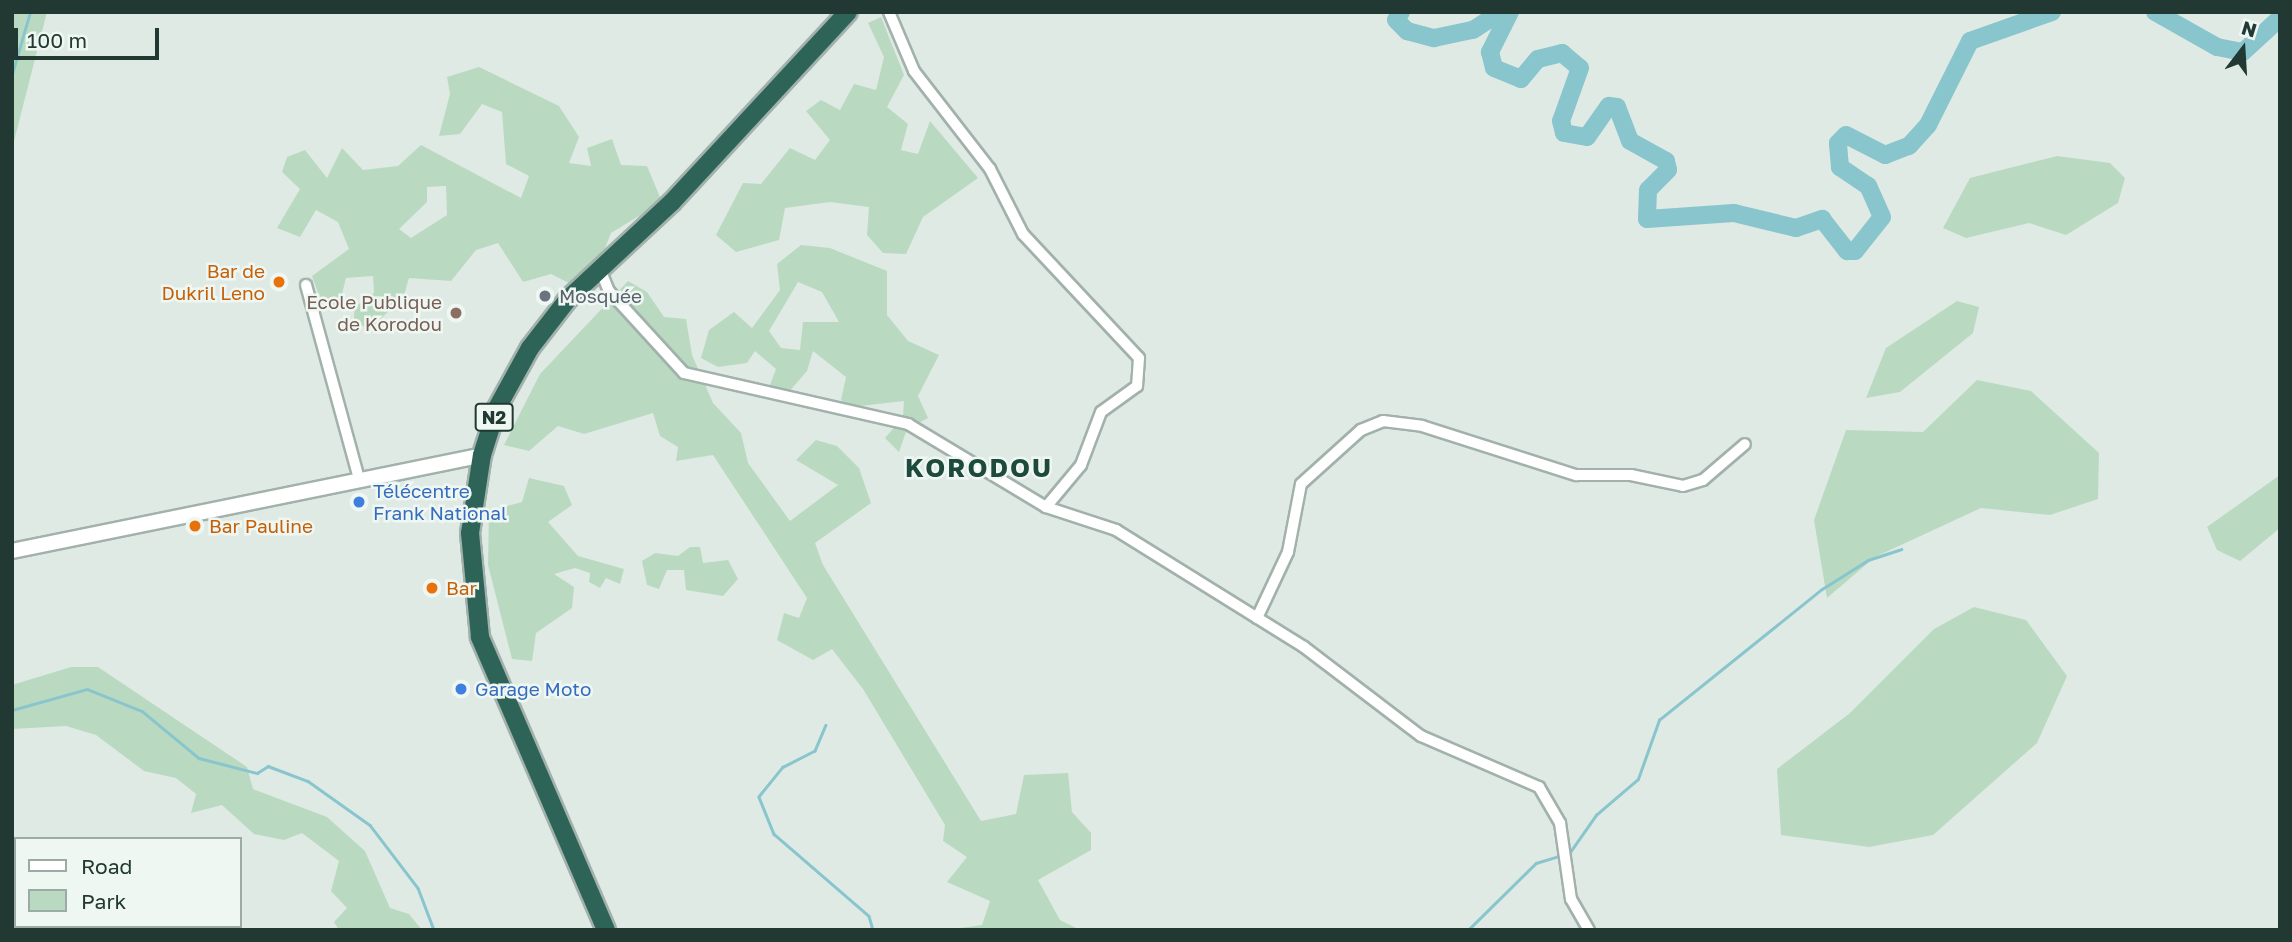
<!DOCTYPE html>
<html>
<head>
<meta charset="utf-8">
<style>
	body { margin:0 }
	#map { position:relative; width:2292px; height:942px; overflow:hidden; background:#dfeae5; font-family:"Golos Text",sans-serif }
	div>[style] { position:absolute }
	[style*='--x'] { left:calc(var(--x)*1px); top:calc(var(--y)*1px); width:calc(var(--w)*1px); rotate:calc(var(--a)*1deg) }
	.green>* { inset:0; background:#b9dac1 }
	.stream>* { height:2.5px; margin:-1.25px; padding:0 1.25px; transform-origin:1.25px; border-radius:1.25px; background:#89c5cd }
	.river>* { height:18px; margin:-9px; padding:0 9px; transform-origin:9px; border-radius:9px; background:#89c5cd }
	.roads { filter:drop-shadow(2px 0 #a2b1ac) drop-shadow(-2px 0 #a2b1ac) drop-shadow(0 2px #a2b1ac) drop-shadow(0 -2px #a2b1ac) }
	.street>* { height:10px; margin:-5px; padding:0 5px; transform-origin:5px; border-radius:5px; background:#fff }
	.secondary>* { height:14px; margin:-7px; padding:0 7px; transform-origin:7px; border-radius:7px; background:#fff }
	.highway>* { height:18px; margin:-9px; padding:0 9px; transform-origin:9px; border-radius:9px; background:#2e6457 }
	.dots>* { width:19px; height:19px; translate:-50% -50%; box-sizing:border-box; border:4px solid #eff7f3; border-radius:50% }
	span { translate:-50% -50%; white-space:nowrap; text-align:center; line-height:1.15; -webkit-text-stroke:5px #eff7f3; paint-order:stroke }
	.shield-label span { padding:2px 5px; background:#eff7f3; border:2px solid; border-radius:5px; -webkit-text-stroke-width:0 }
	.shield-label { font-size:18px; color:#213932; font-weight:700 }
	.food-label { font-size:19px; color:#c56008 }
	.right { translate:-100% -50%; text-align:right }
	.left { translate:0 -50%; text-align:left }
	.worship-label { font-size:19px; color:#5b616d }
	.education-label { font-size:19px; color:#785e54 }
	.shop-label { font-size:19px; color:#366cbe }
	.district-label { font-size:26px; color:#1e4a3e; font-weight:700; letter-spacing:2px }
	.frame { position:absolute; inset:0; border:14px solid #213932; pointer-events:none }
	.legend { position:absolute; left:14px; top:837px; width:228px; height:91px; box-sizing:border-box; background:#eff7f3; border:2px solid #9daba6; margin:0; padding:9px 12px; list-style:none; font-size:21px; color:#213932 }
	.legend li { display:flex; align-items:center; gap:14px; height:35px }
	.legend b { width:35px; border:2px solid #9daba6 }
	.north { position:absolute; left:2208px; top:14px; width:70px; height:70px; -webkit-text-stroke:5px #eff7f3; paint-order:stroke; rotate:17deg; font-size:19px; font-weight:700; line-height:28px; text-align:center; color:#213932 }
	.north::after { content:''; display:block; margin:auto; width:24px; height:32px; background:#213932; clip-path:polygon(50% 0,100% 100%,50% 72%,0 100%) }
	.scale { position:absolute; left:14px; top:28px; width:145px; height:32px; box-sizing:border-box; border:4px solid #213932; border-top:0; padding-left:9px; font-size:21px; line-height:24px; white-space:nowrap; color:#213932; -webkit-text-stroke:5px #eff7f3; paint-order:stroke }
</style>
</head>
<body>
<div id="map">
	<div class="green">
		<i style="clip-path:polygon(12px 12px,47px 12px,12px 149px)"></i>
		<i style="clip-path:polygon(881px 17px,904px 75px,887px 107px,908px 124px,901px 150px,918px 154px,930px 121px,978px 178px,923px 217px,906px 254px,883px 253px,867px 235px,869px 207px,830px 202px,785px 208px,779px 240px,736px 252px,716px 235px,743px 183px,761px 184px,790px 148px,815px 160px,830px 140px,806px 111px,821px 100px,840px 110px,854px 84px,876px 90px,884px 57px,868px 23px)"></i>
		<i style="clip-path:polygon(evenodd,479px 67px,559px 106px,579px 137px,569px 163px,591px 166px,587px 148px,612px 139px,621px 165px,647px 166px,662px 202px,611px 233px,600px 261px,569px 283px,551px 274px,523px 282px,498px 243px,476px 250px,451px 281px,409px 278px,404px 295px,373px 327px,353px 325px,355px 307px,374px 293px,373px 276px,346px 278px,340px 302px,324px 309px,312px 276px,349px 249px,338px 222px,316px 210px,300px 237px,277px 228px,300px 189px,282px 172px,287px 157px,305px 150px,327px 178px,342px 148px,363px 170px,398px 166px,421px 145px,521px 198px,529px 176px,506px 164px,502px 112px,482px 104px,460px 134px,439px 136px,450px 94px,447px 77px,479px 67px,446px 186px,447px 215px,411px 238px,399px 229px,427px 202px,427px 187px,446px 186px)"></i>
		<i style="clip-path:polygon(2057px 156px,2110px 163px,2125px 178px,2118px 203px,2066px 235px,2029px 223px,1966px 238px,1943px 228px,1970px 178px)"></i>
		<i style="clip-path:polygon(evenodd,801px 245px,830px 248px,887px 271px,887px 315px,908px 341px,939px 355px,918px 396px,928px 418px,907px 429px,899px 452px,885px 438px,903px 417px,904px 401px,851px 407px,841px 400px,846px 377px,813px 351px,807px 371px,787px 394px,770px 385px,776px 369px,755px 351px,747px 363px,718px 367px,701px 358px,709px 330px,734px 312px,752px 328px,780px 290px,777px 264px,801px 245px,798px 282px,822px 292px,839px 322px,803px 322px,800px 350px,781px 348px,769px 331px,798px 282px)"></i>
		<i style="clip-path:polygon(628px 281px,647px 292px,664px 317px,686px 319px,692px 355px,713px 403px,741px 433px,748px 463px,790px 521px,838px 485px,796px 460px,816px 440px,837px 446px,859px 468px,871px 503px,815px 543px,823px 565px,981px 821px,1016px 814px,1024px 775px,1068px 773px,1072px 812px,1091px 833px,1091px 850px,1038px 880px,1060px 920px,1080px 930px,947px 930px,982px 925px,990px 901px,947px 882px,967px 857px,943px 841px,945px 825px,863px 689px,832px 649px,813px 660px,777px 640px,784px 613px,799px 618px,807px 598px,713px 455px,676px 461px,678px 447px,660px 436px,653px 413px,584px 434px,558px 426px,529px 451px,504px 445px,540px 374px)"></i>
		<i style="clip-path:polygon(1957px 301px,1979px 307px,1973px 333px,1900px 392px,1866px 398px,1886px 348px)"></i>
		<i style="clip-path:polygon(1977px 380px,2031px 391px,2099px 453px,2098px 499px,2050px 515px,1981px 508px,1875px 557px,1827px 598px,1814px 520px,1846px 430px,1923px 432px)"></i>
		<i style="clip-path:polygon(2280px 475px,2280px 528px,2240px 561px,2217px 550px,2207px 527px)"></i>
		<i style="clip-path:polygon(529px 478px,564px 486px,572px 505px,548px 522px,578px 556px,624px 569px,620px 584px,606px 578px,600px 588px,589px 582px,590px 573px,575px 568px,554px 574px,574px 587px,572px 608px,536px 633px,532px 661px,512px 659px,488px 565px,489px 511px,522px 502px)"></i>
		<i style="clip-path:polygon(690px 547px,700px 547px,703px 563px,728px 560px,738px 579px,723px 596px,686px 590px,684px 570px,667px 570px,659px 589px,647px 585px,642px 561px,655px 553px,678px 556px)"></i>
		<i style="clip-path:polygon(1974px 607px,2026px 620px,2067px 676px,2037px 743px,1933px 835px,1869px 847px,1781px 835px,1777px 769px,1850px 713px,1934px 629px)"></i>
		<i style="clip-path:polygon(71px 667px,98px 667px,247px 767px,253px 789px,327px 817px,365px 851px,390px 908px,409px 914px,422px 930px,339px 930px,334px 922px,347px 908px,331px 891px,339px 861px,302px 833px,284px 840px,254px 834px,222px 805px,191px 813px,196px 794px,176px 778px,144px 771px,96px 735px,66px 726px,12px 729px,12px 685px)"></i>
	</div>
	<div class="stream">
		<i style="--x:12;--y:74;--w:65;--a:-73.8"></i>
		<i style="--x:12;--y:710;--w:78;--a:-15.6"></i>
		<i style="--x:87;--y:689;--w:59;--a:21.8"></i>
		<i style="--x:142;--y:711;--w:74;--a:39.5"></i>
		<i style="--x:199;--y:758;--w:60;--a:14.5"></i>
		<i style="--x:257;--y:773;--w:13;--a:-32"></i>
		<i style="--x:268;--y:766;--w:43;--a:20.6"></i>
		<i style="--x:308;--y:781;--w:76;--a:35.4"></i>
		<i style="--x:370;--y:825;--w:79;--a:52.7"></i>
		<i style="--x:418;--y:888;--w:45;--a:69.1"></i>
		<i style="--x:826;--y:725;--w:28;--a:113"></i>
		<i style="--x:815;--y:751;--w:36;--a:153"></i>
		<i style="--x:783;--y:767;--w:38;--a:129"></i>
		<i style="--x:759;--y:797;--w:40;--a:68"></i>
		<i style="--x:774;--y:834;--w:125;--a:40.8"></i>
		<i style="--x:869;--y:916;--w:15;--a:74"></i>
		<i style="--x:1568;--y:855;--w:49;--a:-55"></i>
		<i style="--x:1596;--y:815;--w:55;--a:-40.6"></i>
		<i style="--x:1638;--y:779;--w:63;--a:-70.4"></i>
		<i style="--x:1659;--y:720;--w:209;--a:-38.8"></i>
		<i style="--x:1822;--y:589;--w:54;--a:-32.2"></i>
		<i style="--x:1868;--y:560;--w:35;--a:-18"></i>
		<i style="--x:1468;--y:930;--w:95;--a:-44.6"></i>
		<i style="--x:1536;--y:863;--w:24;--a:-17"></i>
	</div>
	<div class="river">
		<i style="--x:1401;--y:12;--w:9;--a:122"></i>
		<i style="--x:1396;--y:20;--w:16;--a:45"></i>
		<i style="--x:1407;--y:31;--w:28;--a:15"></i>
		<i style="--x:1434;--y:38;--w:40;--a:-12"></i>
		<i style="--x:1473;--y:30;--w:33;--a:-33"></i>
		<i style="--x:1510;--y:12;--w:45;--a:116.6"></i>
		<i style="--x:1490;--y:52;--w:16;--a:76"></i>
		<i style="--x:1494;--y:68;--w:29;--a:22"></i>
		<i style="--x:1521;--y:79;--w:26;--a:-50"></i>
		<i style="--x:1538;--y:59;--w:25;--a:-14"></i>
		<i style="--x:1562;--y:53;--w:23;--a:40"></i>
		<i style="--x:1580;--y:68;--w:56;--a:109.7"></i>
		<i style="--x:1561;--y:121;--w:12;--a:76"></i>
		<i style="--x:1564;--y:133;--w:23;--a:10"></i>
		<i style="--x:1587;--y:137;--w:38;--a:-55"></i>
		<i style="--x:1609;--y:106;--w:8;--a:7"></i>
		<i style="--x:1617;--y:107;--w:36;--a:69"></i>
		<i style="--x:1630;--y:141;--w:41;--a:29.1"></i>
		<i style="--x:1666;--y:161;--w:9;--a:77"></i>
		<i style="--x:1668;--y:170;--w:28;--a:135"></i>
		<i style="--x:1648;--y:190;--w:29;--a:92"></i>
		<i style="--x:1647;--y:219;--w:87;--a:-3.9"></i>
		<i style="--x:1734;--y:213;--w:64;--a:13.6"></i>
		<i style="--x:1796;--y:228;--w:28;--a:-19"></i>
		<i style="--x:1822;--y:219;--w:41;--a:52"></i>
		<i style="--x:1847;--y:251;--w:8;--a:0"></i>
		<i style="--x:1855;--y:251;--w:43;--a:-51.5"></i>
		<i style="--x:1882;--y:217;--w:34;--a:-114"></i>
		<i style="--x:1868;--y:186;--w:34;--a:-146"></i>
		<i style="--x:1840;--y:167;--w:24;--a:-95"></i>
		<i style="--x:1838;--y:143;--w:11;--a:-45"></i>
		<i style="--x:1846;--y:135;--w:44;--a:27.1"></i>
		<i style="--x:1885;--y:155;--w:26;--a:-21"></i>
		<i style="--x:1909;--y:146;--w:28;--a:-48"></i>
		<i style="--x:1928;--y:125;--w:94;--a:-63.4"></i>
		<i style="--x:1970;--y:41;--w:87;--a:-19.5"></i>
		<i style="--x:2155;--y:12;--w:71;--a:29.4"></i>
		<i style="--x:2217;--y:47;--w:26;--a:11"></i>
		<i style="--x:2243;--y:52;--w:50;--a:-42.6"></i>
	</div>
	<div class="roads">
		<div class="street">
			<i style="--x:889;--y:12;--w:64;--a:67"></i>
			<i style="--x:914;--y:71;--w:124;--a:52.2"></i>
			<i style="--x:990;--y:169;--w:73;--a:63.1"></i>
			<i style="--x:1023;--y:234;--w:170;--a:46.9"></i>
			<i style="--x:1139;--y:358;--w:28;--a:94"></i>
			<i style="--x:1137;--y:386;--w:44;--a:144.2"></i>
			<i style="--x:1101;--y:412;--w:57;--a:110.7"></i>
			<i style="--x:1081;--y:465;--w:55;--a:129.8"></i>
			<i style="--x:600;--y:269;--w:24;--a:68"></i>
			<i style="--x:609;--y:291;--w:111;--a:47.6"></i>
			<i style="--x:684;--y:373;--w:230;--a:12.8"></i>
			<i style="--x:908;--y:424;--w:161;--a:31"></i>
			<i style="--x:1046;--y:507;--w:74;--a:18.2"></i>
			<i style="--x:1116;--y:530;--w:221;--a:31.9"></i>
			<i style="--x:1304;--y:647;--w:147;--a:37.3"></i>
			<i style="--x:1421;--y:736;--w:129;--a:23.4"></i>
			<i style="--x:1539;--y:787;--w:42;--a:59.7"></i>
			<i style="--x:1560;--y:823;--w:77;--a:81.8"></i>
			<i style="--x:1571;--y:899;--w:36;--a:60"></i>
			<i style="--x:306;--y:285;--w:201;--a:74.7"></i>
			<i style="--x:1257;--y:618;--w:73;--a:-64.8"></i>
			<i style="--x:1288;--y:552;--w:69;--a:-79.2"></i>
			<i style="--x:1301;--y:484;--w:81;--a:-42"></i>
			<i style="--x:1361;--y:430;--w:24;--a:-22"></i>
			<i style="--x:1383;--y:421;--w:39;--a:7"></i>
			<i style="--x:1422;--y:426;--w:162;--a:17.7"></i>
			<i style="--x:1576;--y:475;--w:55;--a:0"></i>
			<i style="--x:1631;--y:475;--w:53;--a:11.9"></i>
			<i style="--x:1683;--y:486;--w:21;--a:-17"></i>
			<i style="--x:1703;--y:480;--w:55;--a:-40.6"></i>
		</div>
		<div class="secondary">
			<i style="--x:12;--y:551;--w:480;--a:-11.5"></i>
		</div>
		<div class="highway">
			<i style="--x:606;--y:930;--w:319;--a:-113.3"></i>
			<i style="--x:480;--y:637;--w:104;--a:-95.5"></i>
			<i style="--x:470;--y:533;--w:79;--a:-81.3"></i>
			<i style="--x:482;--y:455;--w:49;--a:-72.3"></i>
			<i style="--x:497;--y:408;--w:68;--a:-61.2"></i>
			<i style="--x:530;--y:348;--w:62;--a:-52.2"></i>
			<i style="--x:568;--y:299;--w:142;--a:-43"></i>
			<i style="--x:672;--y:202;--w:259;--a:-47.2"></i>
		</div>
	</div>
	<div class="dots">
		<i style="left:279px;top:282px;background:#e8710a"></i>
		<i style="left:545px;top:296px;background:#6b7280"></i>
		<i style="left:456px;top:313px;background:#8d6e63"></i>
		<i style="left:359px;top:502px;background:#3f7fe0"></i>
		<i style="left:195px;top:526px;background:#e8710a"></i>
		<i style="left:432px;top:588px;background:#e8710a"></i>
		<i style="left:461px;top:689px;background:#3f7fe0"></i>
	</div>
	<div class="shield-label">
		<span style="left:494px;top:417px">N2</span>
	</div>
	<div class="food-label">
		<span class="right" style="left:265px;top:282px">Bar de<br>Dukril Leno</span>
		<span class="left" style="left:209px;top:526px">Bar Pauline</span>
		<span class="left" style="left:446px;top:588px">Bar</span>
	</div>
	<div class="worship-label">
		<span class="left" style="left:559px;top:296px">Mosquée</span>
	</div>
	<div class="education-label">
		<span class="right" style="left:442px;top:313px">Ecole Publique<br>de Korodou</span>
	</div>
	<div class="shop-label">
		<span class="left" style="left:373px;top:502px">Télécentre<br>Frank National</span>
		<span class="left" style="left:475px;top:689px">Garage Moto</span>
	</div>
	<div class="district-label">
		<span style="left:979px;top:468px">KORODOU</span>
	</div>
	<div class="frame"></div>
	<ul class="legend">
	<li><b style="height:9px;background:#fff"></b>Road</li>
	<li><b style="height:19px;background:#b9dac1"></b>Park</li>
	</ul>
	<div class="north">N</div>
	<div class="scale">100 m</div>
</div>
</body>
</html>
